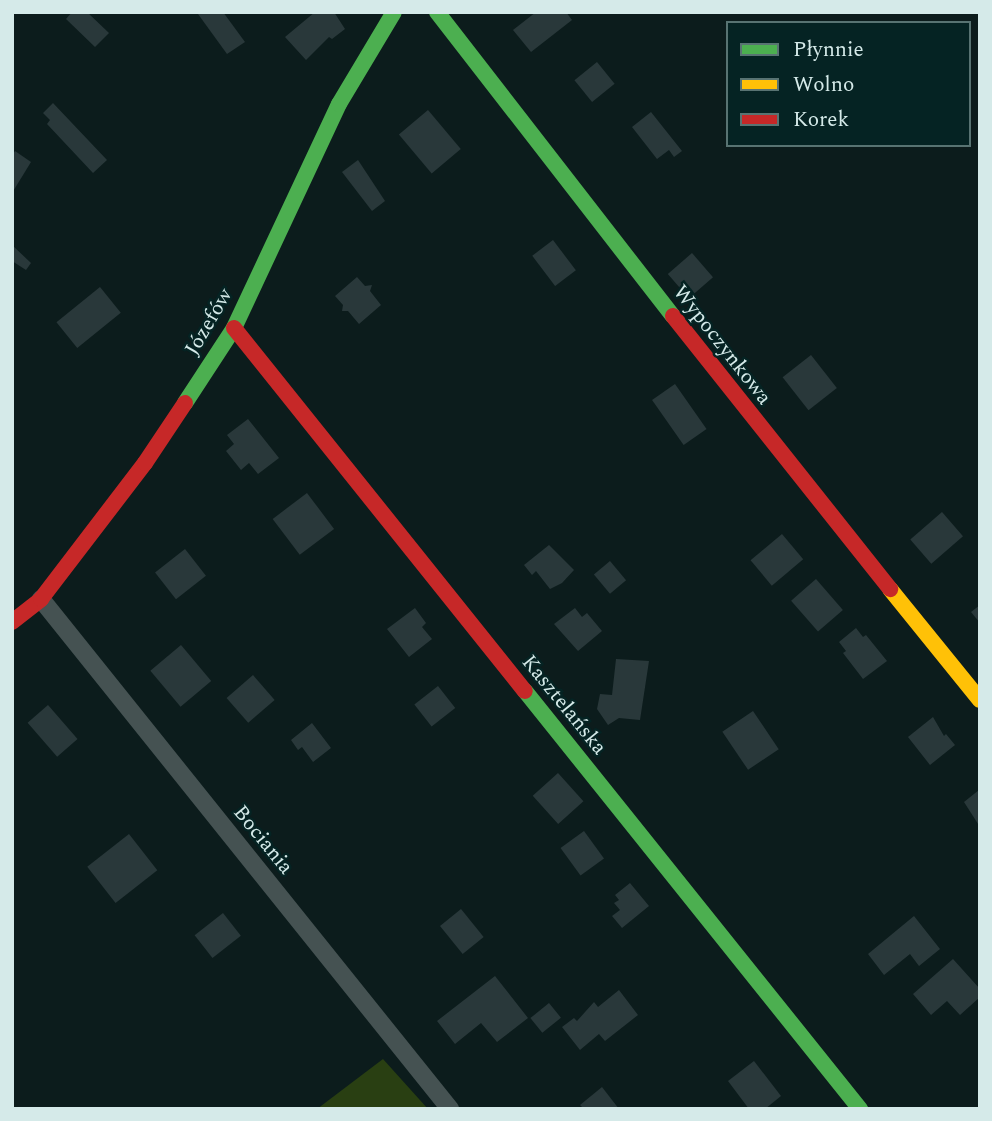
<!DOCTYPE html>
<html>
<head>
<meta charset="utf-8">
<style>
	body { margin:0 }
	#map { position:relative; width:992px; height:1121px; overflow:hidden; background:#0c1c1c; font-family:Spectral,serif }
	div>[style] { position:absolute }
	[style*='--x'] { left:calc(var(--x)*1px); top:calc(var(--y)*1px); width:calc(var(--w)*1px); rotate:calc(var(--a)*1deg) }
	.green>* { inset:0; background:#293f12 }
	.building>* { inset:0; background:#29383a; transform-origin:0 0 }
	.street>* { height:18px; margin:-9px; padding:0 9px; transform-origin:9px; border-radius:9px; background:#455252 }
	.fast>* { height:16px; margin:-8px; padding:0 8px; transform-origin:8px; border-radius:8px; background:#4caf50 }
	.slow>* { height:16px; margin:-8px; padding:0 8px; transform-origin:8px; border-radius:8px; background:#ffc107 }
	.jam>* { height:16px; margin:-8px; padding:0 8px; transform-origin:8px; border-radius:8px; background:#c62828 }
	span { translate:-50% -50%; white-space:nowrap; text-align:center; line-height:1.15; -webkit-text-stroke:5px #052323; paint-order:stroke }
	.street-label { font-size:21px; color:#d5eae9 }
	.frame { position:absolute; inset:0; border:14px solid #d5eae9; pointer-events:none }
	.legend { position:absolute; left:726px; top:21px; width:245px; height:126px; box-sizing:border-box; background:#052323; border:2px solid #587372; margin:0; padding:9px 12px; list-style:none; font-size:21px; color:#d5eae9 }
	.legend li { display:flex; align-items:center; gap:14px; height:35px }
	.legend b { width:35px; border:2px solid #587372 }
</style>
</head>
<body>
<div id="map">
	<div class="green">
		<i style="clip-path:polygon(383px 1059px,428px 1109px,317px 1109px)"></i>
	</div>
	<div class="building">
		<i style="clip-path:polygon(72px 12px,87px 12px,109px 33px,95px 47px,66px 19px)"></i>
		<i style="clip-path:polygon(200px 12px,223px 12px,245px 42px,227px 54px,198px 14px)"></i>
		<i style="clip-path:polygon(315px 12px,334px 12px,345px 29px,332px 39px,329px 37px,306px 60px,285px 37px)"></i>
		<i style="clip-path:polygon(536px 12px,566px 12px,572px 20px,531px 52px,513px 30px)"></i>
		<i style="left:597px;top:62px;width:28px;height:29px;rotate:51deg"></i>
		<i style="clip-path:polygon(53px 103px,107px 160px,93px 173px,47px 124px,50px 120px,43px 113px)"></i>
		<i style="left:428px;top:110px;width:51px;height:38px;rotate:50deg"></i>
		<i style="clip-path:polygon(651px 112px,682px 151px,674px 157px,669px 150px,657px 159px,632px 127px)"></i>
		<i style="clip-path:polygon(15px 151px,31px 162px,12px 193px,12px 156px)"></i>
		<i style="clip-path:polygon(358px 160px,385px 201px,372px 211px,342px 172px)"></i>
		<i style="left:553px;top:240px;width:38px;height:26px;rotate:53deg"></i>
		<i style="clip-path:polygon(12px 245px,31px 263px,26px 270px,12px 261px)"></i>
		<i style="left:692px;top:253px;width:32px;height:32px;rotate:49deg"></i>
		<i style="clip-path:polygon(357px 277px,365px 286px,372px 285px,370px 291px,381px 305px,359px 324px,348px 311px,342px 311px,343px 305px,335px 296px)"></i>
		<i style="left:100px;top:287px;width:33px;height:56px;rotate:51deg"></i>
		<i style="left:811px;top:355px;width:42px;height:36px;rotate:52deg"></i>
		<i style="left:675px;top:384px;width:55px;height:28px;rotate:55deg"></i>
		<i style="clip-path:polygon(248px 419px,279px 458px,258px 474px,249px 463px,241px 470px,226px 451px,234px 444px,227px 435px)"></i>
		<i style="left:307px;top:493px;width:45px;height:43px;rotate:53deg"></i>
		<i style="left:942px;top:512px;width:32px;height:42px;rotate:49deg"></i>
		<i style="left:782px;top:534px;width:33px;height:41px;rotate:50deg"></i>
		<i style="clip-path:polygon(549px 545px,574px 570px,562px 583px,550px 589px,536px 571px,532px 575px,524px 565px)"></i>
		<i style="left:185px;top:549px;width:34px;height:38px;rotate:52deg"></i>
		<i style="left:610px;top:561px;width:25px;height:21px;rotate:50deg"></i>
		<i style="left:816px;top:579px;width:41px;height:33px;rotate:49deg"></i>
		<i style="clip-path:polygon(980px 605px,980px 623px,971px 612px)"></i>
		<i style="clip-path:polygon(415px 608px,426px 623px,422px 627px,432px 639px,409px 657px,387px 629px)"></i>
		<i style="clip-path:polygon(575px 608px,582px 617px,587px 613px,602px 631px,578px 651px,554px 624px)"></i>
		<i style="clip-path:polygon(856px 628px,863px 637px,866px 635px,887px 661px,863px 679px,843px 653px,846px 651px,839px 642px)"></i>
		<i style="left:181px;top:645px;width:47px;height:40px;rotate:50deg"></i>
		<i style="clip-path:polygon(616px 659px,649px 661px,640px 720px,619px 718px,608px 725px,597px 709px,600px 694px,612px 695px)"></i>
		<i style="left:253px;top:675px;width:33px;height:35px;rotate:49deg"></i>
		<i style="left:438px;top:686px;width:28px;height:30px;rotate:52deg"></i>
		<i style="left:48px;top:705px;width:45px;height:27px;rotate:49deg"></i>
		<i style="left:753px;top:711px;width:46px;height:37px;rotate:56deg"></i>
		<i style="clip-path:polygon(933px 717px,944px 736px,946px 734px,955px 745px,930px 765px,908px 737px)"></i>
		<i style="clip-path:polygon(312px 723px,331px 748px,313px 762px,302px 747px,298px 750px,291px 740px)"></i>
		<i style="left:558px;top:773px;width:38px;height:34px;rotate:48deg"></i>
		<i style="clip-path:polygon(979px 790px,980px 792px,980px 827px,964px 802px)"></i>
		<i style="left:584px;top:831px;width:34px;height:29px;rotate:54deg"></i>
		<i style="left:129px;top:834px;width:46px;height:53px;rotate:52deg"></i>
		<i style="clip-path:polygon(630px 883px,649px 906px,622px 928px,612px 916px,620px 910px,614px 903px,619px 900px,615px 895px)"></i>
		<i style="left:461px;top:909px;width:36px;height:27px;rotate:51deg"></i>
		<i style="left:223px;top:913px;width:29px;height:36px;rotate:52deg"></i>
		<i style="clip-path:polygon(914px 916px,940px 949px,919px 966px,910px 954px,884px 975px,868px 954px)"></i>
		<i style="clip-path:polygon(953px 959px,980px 989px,980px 997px,960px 1015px,947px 1001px,931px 1015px,913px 994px)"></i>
		<i style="clip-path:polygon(495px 976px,528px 1018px,497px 1042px,481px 1023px,455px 1044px,437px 1021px)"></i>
		<i style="clip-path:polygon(619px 990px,638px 1015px,605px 1041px,599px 1034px,580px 1050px,562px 1027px,574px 1018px,577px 1021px,594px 1002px,598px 1007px)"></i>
		<i style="left:549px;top:1003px;width:19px;height:24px;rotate:51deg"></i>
		<i style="clip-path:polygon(754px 1061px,781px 1096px,765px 1109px,749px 1109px,728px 1081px)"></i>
		<i style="clip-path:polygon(602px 1087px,619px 1109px,584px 1109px,580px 1105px)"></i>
	</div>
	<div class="street">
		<i style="--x:41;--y:599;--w:654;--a:51.27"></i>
	</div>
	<div class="fast">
		<i style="--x:437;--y:12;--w:385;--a:52.2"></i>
		<i style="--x:185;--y:403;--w:90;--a:-56.8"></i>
		<i style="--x:234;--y:328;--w:247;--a:-64.9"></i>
		<i style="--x:339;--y:104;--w:107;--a:-59.1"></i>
		<i style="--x:525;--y:691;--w:536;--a:51.29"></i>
	</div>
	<div class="slow">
		<i style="--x:890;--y:589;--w:143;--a:51"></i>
	</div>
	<div class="jam">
		<i style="--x:673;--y:316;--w:349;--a:51.5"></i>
		<i style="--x:234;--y:328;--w:465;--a:51.3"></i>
		<i style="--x:12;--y:622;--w:37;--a:-38"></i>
		<i style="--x:41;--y:599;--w:171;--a:-52.6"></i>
		<i style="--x:145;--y:463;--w:72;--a:-56.3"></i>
	</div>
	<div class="street-label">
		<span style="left:209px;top:322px;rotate:-60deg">Józefów</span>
		<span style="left:722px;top:345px;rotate:52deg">Wypoczynkowa</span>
		<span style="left:564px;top:705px;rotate:51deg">Kasztelańska</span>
		<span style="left:263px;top:840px;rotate:51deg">Bociania</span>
	</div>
	<div class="frame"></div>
	<ul class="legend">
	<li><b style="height:9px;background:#4caf50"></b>Płynnie</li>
	<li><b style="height:9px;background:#ffc107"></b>Wolno</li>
	<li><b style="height:9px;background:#c62828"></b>Korek</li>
	</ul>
</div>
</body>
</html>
